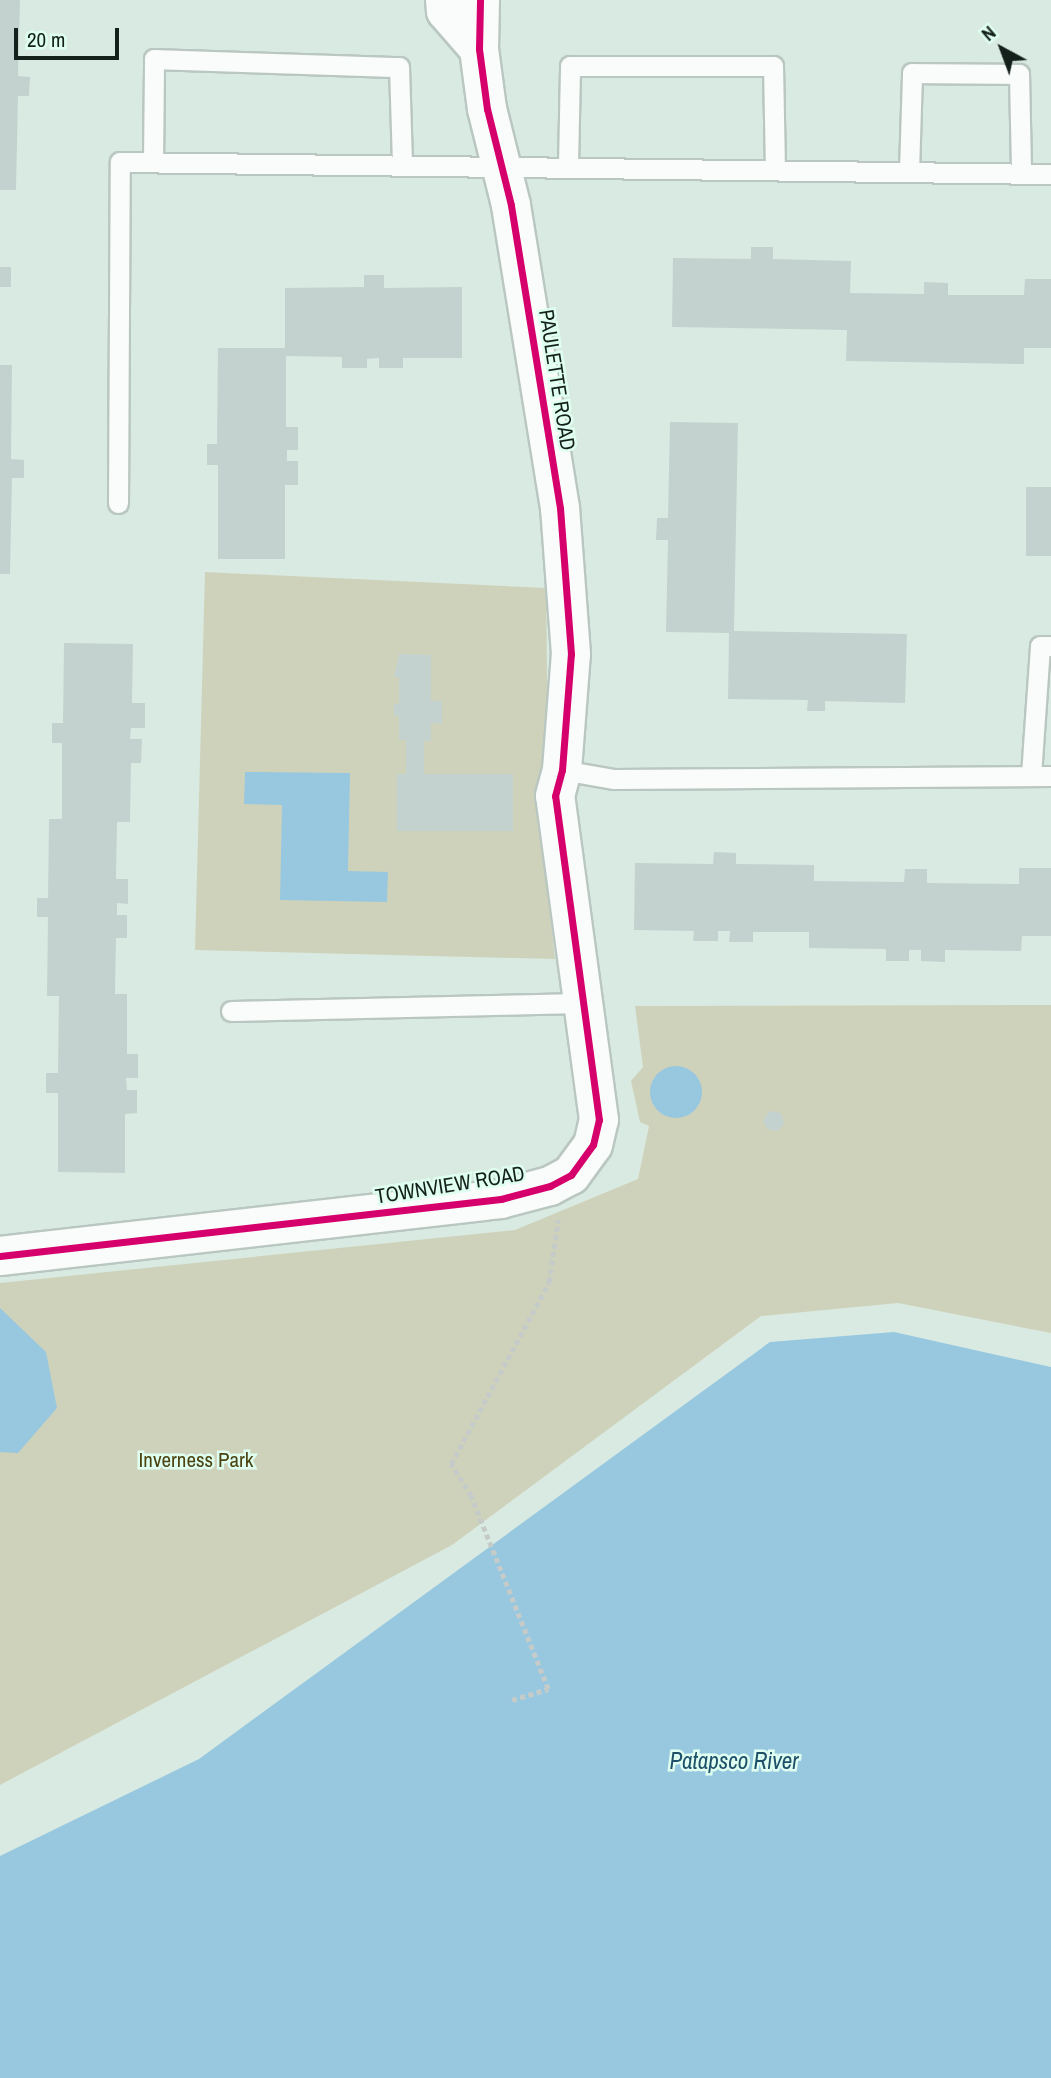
<!DOCTYPE html>
<html>
<head>
<meta charset="utf-8">
<style>
	body { margin:0 }
	#map { position:relative; width:1051px; height:2078px; overflow:hidden; background:#d9eae2; font-family:"Archivo Narrow",sans-serif }
	div>[style] { position:absolute }
	[style*='--x'] { left:calc(var(--x)*1px); top:calc(var(--y)*1px); width:calc(var(--w)*1px); rotate:calc(var(--a)*1deg) }
	.green>* { inset:0; background:#cfd2ba }
	.water>* { inset:0; background:#97c8df }
	.round { border-radius:50% }
	.building>* { inset:0; background:#c4d2cf; transform-origin:0 0 }
	.path>* { height:4.5px; margin-top:-2.25px; transform-origin:0; background:repeating-linear-gradient(90deg,#c5cbc8 0 5px,transparent 0 8.5px) }
	.roads { filter:drop-shadow(2px 0 #bac7c1) drop-shadow(-2px 0 #bac7c1) drop-shadow(0 2px #bac7c1) drop-shadow(0 -2px #bac7c1) }
	.lane>* { height:19px; margin:-9.5px; padding:0 9.5px; transform-origin:9.5px; border-radius:9.5px; background:#f9fcfb }
	.street>* { height:38px; margin:-19px; padding:0 19px; transform-origin:19px; border-radius:19px; background:#f9fcfb }
	.cycleway>* { height:7px; margin:-3.5px; padding:0 3.5px; transform-origin:3.5px; border-radius:3.5px; background:#d6006c }
	span { translate:-50% -50%; white-space:nowrap; text-align:center; line-height:1.15; -webkit-text-stroke:5px #dffff0; paint-order:stroke }
	.street-label { font-size:21px; color:#14201b }
	.park-label { font-size:21px; color:#4c4311 }
	.water-label { font-size:23px; color:#1e506a; font-style:italic }
	.north { position:absolute; left:967px; top:14px; width:70px; height:70px; -webkit-text-stroke:5px #dffff0; paint-order:stroke; rotate:319deg; font-size:19px; font-weight:700; line-height:28px; text-align:center; color:#14201b }
	.north::after { content:''; display:block; margin:auto; width:24px; height:32px; background:#14201b; clip-path:polygon(50% 0,100% 100%,50% 72%,0 100%) }
	.scale { position:absolute; left:14px; top:28px; width:105px; height:32px; box-sizing:border-box; border:4px solid #14201b; border-top:0; padding-left:9px; font-size:21px; line-height:24px; white-space:nowrap; color:#14201b; -webkit-text-stroke:5px #dffff0; paint-order:stroke }
</style>
</head>
<body>
<div id="map">
	<div class="green">
		<i style="clip-path:polygon(205px 572px,546px 588px,550px 913px,555px 959px,195px 950px)"></i>
		<i style="clip-path:polygon(1051px 1005px,1051px 1333px,898px 1303px,761px 1316px,452px 1545px,0 1785px,0 1283px,515px 1230px,638px 1179px,649px 1126px,640px 1122px,631px 1081px,643px 1067px,635px 1006px)"></i>
	</div>
	<div class="water">
		<i style="clip-path:polygon(245px 772px,350px 773px,348px 871px,388px 872px,387px 902px,280px 900px,282px 805px,244px 804px)"></i>
		<i class="round" style="left:650px;top:1066px;width:52px;height:52px"></i>
		<i style="clip-path:polygon(0 1308px,46px 1352px,57px 1408px,18px 1453px,0 1452px)"></i>
		<i style="clip-path:polygon(894px 1332px,1051px 1367px,1051px 2078px,0 2078px,0 1856px,199px 1759px,770px 1342px)"></i>
	</div>
	<div class="building">
		<i style="clip-path:polygon(0 0,20px 0,18px 76px,30px 77px,29px 96px,18px 96px,16px 190px,0 190px)"></i>
		<i style="clip-path:polygon(751px 247px,773px 247px,773px 259px,851px 261px,850px 293px,924px 294px,924px 282px,948px 283px,948px 295px,1024px 295px,1025px 279px,1051px 279px,1051px 348px,1024px 348px,1024px 364px,846px 361px,847px 330px,672px 327px,673px 258px,751px 259px)"></i>
		<i style="left:0;top:267px;width:11px;height:20px"></i>
		<i style="clip-path:polygon(364px 275px,384px 275px,384px 288px,462px 287px,462px 358px,403px 358px,403px 368px,379px 368px,379px 358px,367px 359px,367px 368px,342px 368px,342px 357px,286px 356px,286px 427px,298px 427px,298px 450px,287px 450px,287px 461px,298px 461px,298px 485px,285px 485px,285px 559px,218px 559px,218px 465px,207px 465px,207px 444px,217px 444px,218px 348px,285px 348px,285px 288px,364px 287px)"></i>
		<i style="clip-path:polygon(0 365px,12px 365px,11px 459px,24px 460px,24px 478px,12px 478px,10px 574px,0 574px)"></i>
		<i style="clip-path:polygon(670px 422px,738px 423px,734px 631px,907px 634px,905px 703px,825px 701px,825px 711px,807px 711px,808px 700px,728px 699px,729px 633px,666px 632px,668px 540px,656px 540px,657px 518px,668px 518px)"></i>
		<i style="left:1026px;top:487px;width:25px;height:69px"></i>
		<i style="clip-path:polygon(64px 643px,133px 644px,132px 703px,145px 703px,145px 728px,131px 728px,130px 739px,142px 739px,141px 763px,131px 763px,130px 822px,117px 822px,116px 879px,128px 879px,128px 904px,117px 903px,117px 915px,127px 915px,127px 938px,116px 938px,115px 994px,127px 994px,127px 1054px,138px 1054px,138px 1078px,126px 1078px,127px 1090px,137px 1090px,137px 1113px,125px 1114px,125px 1173px,58px 1172px,58px 1093px,46px 1093px,46px 1073px,58px 1073px,59px 996px,47px 996px,48px 917px,37px 917px,37px 898px,48px 898px,49px 819px,62px 819px,62px 743px,52px 743px,52px 723px,63px 723px)"></i>
		<i style="clip-path:polygon(399px 654px,431px 655px,431px 701px,442px 701px,442px 724px,431px 723px,431px 741px,424px 741px,424px 774px,513px 774px,513px 831px,397px 831px,397px 774px,406px 774px,406px 740px,399px 740px,399px 716px,394px 716px,394px 704px,399px 704px,399px 677px,394px 677px)"></i>
		<i style="clip-path:polygon(714px 852px,736px 853px,736px 864px,814px 865px,814px 881px,904px 882px,905px 869px,927px 869px,927px 883px,1019px 884px,1019px 868px,1051px 868px,1051px 936px,1022px 936px,1021px 951px,945px 950px,945px 962px,921px 961px,921px 950px,909px 950px,909px 961px,886px 961px,886px 949px,809px 948px,809px 932px,753px 932px,753px 942px,729px 942px,730px 931px,718px 931px,718px 941px,693px 941px,694px 931px,634px 930px,635px 863px,713px 864px)"></i>
		<i style="clip-path:polygon(770px 1111px,781px 1113px,784px 1123px,778px 1131px,767px 1129px,763px 1120px)"></i>
	</div>
	<div class="path">
		<i style="--x:512;--y:1700;--w:38;--a:-17"></i>
		<i style="--x:548;--y:1689;--w:208;--a:-111.8"></i>
		<i style="--x:471;--y:1496;--w:38;--a:-122"></i>
		<i style="--x:451;--y:1464;--w:207;--a:-61.7"></i>
		<i style="--x:549;--y:1282;--w:63;--a:-81.7"></i>
	</div>
	<div class="roads">
		<div class="lane">
			<i style="--x:153;--y:162;--w:103;--a:-89.4"></i>
			<i style="--x:154;--y:59;--w:245;--a:1.9"></i>
			<i style="--x:399;--y:67;--w:97;--a:88.2"></i>
			<i style="--x:568;--y:165;--w:99;--a:-88.8"></i>
			<i style="--x:570;--y:66;--w:203;--a:0"></i>
			<i style="--x:773;--y:66;--w:103;--a:88.9"></i>
			<i style="--x:909;--y:171;--w:98;--a:-88.2"></i>
			<i style="--x:912;--y:73;--w:107;--a:0.5"></i>
			<i style="--x:1019;--y:74;--w:99;--a:88.8"></i>
			<i style="--x:118;--y:503;--w:341;--a:-89.7"></i>
			<i style="--x:120;--y:162;--w:931;--a:0.74"></i>
			<i style="--x:562;--y:770;--w:53;--a:9.8"></i>
			<i style="--x:614;--y:779;--w:437;--a:-0.4"></i>
			<i style="--x:1031;--y:775;--w:129;--a:-86"></i>
			<i style="--x:1040;--y:646;--w:11;--a:0"></i>
			<i style="--x:231;--y:1011;--w:351;--a:-1.3"></i>
		</div>
		<div class="street">
			<i style="--x:445;--y:0;--w:11;--a:85"></i>
			<i style="--x:446;--y:11;--w:50;--a:49"></i>
			<i style="--x:0;--y:1256;--w:504;--a:-6.49"></i>
			<i style="--x:501;--y:1199;--w:51;--a:-14.9"></i>
			<i style="--x:550;--y:1186;--w:24;--a:-28"></i>
			<i style="--x:571;--y:1175;--w:37;--a:-54"></i>
			<i style="--x:593;--y:1145;--w:26;--a:-77"></i>
			<i style="--x:599;--y:1120;--w:327;--a:-97.7"></i>
			<i style="--x:555;--y:796;--w:27;--a:-75"></i>
			<i style="--x:562;--y:770;--w:116;--a:-85.6"></i>
			<i style="--x:571;--y:654;--w:146;--a:-94.3"></i>
			<i style="--x:560;--y:508;--w:307;--a:-99.2"></i>
			<i style="--x:511;--y:205;--w:99;--a:-104"></i>
			<i style="--x:487;--y:109;--w:61;--a:-97.6"></i>
			<i style="--x:479;--y:49;--w:49;--a:-88.8"></i>
		</div>
	</div>
	<div class="cycleway">
		<i style="--x:0;--y:1256;--w:504;--a:-6.49"></i>
		<i style="--x:501;--y:1199;--w:51;--a:-14.9"></i>
		<i style="--x:550;--y:1186;--w:24;--a:-28"></i>
		<i style="--x:571;--y:1175;--w:37;--a:-54"></i>
		<i style="--x:593;--y:1145;--w:26;--a:-77"></i>
		<i style="--x:599;--y:1120;--w:327;--a:-97.7"></i>
		<i style="--x:555;--y:796;--w:27;--a:-75"></i>
		<i style="--x:562;--y:770;--w:116;--a:-85.6"></i>
		<i style="--x:571;--y:654;--w:146;--a:-94.3"></i>
		<i style="--x:560;--y:508;--w:307;--a:-99.2"></i>
		<i style="--x:511;--y:205;--w:99;--a:-104"></i>
		<i style="--x:487;--y:109;--w:61;--a:-97.6"></i>
		<i style="--x:479;--y:49;--w:49;--a:-88.8"></i>
	</div>
	<div class="street-label">
		<span style="left:557px;top:380px;rotate:81deg">PAULETTE ROAD</span>
		<span style="left:450px;top:1185px;rotate:-9deg">TOWNVIEW ROAD</span>
	</div>
	<div class="park-label">
		<span style="left:196px;top:1460px">Inverness Park</span>
	</div>
	<div class="water-label">
		<span style="left:734px;top:1761px">Patapsco River</span>
	</div>
	<div class="north">N</div>
	<div class="scale">20 m</div>
</div>
</body>
</html>
